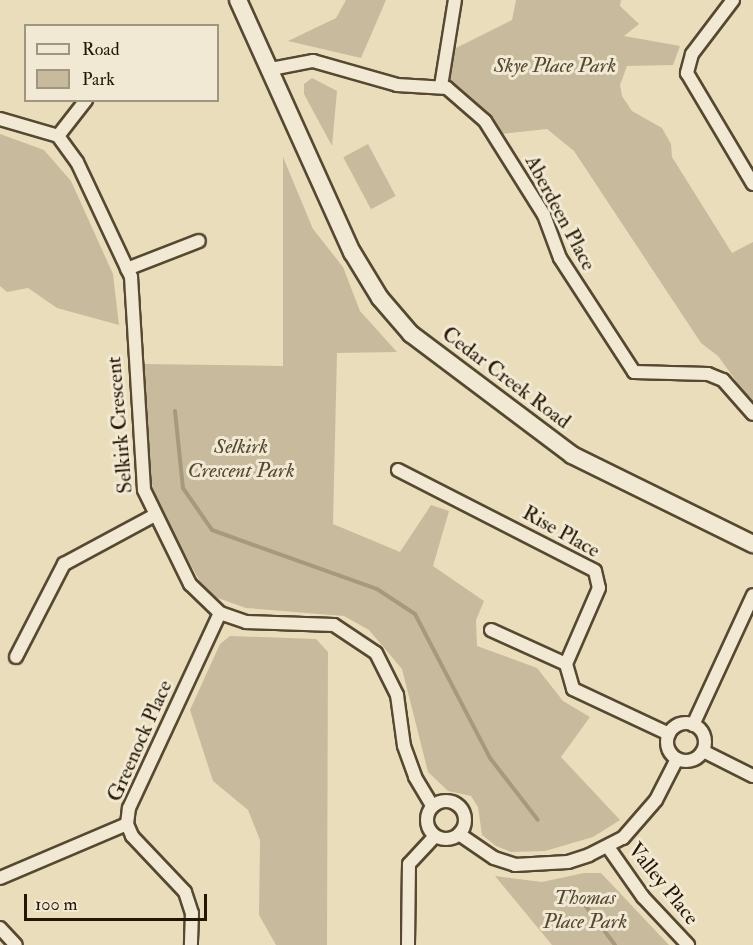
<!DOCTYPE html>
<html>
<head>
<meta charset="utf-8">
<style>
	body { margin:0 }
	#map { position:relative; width:753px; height:945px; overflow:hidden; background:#eaddbc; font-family:"IM FELL Double Pica",serif }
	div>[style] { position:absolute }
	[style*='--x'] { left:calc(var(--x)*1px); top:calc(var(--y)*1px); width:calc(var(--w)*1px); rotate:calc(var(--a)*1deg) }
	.green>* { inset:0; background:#c8bb9d; transform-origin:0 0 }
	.stream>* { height:4px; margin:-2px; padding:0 2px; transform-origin:2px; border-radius:2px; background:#a7997d }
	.roads { filter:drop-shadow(2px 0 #564831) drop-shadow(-2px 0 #564831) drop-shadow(0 2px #564831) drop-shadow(0 -2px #564831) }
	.street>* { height:12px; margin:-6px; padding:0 6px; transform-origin:6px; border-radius:6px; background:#f1e9d3 }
	.street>.ring { margin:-6px; padding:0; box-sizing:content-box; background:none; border:12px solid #f1e9d3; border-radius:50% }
	.secondary>* { height:16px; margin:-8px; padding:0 8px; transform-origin:8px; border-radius:8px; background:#f1e9d3 }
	span { translate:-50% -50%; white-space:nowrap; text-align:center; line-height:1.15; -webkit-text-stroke:6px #f1e9d3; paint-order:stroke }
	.park-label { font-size:21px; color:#554831; font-style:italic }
	.street-label { font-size:21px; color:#241603 }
	.legend { position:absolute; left:24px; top:24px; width:195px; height:78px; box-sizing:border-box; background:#f1e9d3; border:2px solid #9f9580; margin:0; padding:8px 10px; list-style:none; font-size:18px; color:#241603 }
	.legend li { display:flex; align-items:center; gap:12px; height:30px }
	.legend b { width:30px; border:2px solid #9f9580 }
	.scale { position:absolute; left:24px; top:894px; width:183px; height:27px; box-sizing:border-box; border:3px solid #241603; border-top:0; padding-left:8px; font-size:18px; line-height:21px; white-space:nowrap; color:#241603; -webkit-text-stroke:4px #f1e9d3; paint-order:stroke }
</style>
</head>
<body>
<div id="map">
	<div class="green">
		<i style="clip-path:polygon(346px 0,386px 0,361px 58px,288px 41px,336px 18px)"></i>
		<i style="clip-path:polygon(516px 0,621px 0,620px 6px,639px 24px,624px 36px,680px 46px,673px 65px,627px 66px,620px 85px,622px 96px,632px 111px,662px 128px,671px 144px,672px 157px,732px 253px,753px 242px,753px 404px,718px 356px,701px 343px,574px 151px,547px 129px,501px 134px,483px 108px,448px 78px,449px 57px,456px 48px,512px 20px)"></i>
		<i style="clip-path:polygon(312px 78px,337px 91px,332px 146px,304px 94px,304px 84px)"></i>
		<i style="clip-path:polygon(0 134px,44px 150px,71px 181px,113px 274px,119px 325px,57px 308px,28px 288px,7px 292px,0 286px)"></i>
		<i style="left:368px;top:144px;width:59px;height:28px;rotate:62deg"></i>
		<i style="clip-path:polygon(283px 157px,313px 229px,343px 267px,360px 311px,397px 352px,337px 353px,333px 524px,400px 552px,431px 505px,449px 511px,433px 566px,484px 601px,476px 620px,477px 646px,537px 668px,563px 701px,590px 717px,561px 757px,620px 820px,593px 837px,545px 851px,511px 852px,496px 846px,482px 835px,478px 807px,471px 796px,448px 791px,428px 772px,402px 669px,369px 630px,344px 616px,246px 608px,218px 598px,204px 589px,153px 496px,143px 364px,283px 366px)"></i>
		<i style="clip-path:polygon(230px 636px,316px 639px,328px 652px,327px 945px,276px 945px,259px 915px,260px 840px,248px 810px,213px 781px,190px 710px,220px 644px)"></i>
		<i style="clip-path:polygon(584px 873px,601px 873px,669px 945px,552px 945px,495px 876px,542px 882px)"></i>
	</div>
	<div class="stream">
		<i style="--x:175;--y:411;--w:77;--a:84.1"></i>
		<i style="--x:183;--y:488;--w:51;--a:55.4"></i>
		<i style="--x:212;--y:530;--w:175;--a:19.7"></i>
		<i style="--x:377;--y:589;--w:45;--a:33.3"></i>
		<i style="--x:415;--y:614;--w:162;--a:62.5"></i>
		<i style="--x:490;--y:758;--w:78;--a:52.3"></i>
		<i style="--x:573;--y:889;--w:70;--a:53.1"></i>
	</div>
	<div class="roads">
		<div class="street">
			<i style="--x:733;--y:0;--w:68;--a:127.2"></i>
			<i style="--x:692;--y:54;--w:20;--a:105"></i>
			<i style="--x:687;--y:73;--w:129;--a:59.3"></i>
			<i style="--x:271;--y:69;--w:43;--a:-10.8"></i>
			<i style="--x:313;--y:61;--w:87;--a:15.9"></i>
			<i style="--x:397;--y:85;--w:50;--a:3.4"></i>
			<i style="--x:447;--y:88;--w:50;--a:41"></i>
			<i style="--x:485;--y:121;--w:111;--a:57.9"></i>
			<i style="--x:544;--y:215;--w:46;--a:69.6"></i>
			<i style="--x:560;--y:258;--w:136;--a:57"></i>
			<i style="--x:634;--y:372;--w:74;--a:1.5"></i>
			<i style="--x:708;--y:374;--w:16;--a:22"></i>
			<i style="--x:723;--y:380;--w:45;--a:48.6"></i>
			<i style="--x:441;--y:86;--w:87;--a:-80.8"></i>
			<i style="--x:0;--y:119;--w:60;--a:16.3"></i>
			<i style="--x:58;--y:136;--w:32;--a:54"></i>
			<i style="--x:77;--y:162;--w:127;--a:64.8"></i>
			<i style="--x:131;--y:277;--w:213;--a:86.5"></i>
			<i style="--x:144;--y:490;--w:105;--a:63.9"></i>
			<i style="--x:190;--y:584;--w:42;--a:44"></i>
			<i style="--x:220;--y:613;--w:28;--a:19"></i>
			<i style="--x:246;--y:622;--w:88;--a:2"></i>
			<i style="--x:334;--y:625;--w:50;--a:33.7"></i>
			<i style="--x:376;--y:653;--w:47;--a:63.4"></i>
			<i style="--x:397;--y:695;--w:51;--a:82.2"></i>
			<i style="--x:404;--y:746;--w:33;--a:70"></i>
			<i style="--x:415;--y:777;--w:33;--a:59"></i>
			<i style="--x:58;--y:136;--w:46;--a:-52.1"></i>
			<i style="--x:127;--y:269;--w:77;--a:-21.3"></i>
			<i style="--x:398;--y:470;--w:221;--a:27.1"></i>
			<i style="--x:595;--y:571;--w:17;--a:77"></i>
			<i style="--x:599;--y:588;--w:83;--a:113.5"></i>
			<i style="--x:566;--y:664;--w:26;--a:74"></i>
			<i style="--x:573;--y:689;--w:106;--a:25.1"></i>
			<i style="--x:491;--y:630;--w:82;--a:24.4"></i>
			<i style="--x:16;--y:657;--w:105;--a:-62.7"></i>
			<i style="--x:64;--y:564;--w:101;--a:-28.3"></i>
			<i class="ring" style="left:667px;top:723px;width:26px;height:26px"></i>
			<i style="--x:693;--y:725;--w:143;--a:-65.2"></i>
			<i style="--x:703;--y:751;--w:56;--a:26.6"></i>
			<i class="ring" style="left:427px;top:801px;width:26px;height:26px"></i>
			<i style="--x:127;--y:824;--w:13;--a:67"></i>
			<i style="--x:132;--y:836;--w:77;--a:46.6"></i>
			<i style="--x:185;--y:892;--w:22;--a:72"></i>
			<i style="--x:192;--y:913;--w:32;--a:92"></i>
			<i style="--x:459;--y:834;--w:42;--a:34.4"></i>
			<i style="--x:494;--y:858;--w:22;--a:18"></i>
			<i style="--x:515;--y:865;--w:53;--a:-3.2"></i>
			<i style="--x:568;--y:862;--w:22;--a:-18"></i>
			<i style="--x:589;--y:855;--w:38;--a:-27"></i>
			<i style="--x:623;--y:838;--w:50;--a:-49"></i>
			<i style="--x:656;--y:800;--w:46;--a:-62.9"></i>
			<i style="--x:608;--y:847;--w:61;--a:55"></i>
			<i style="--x:643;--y:897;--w:66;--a:46.8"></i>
			<i style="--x:0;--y:878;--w:138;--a:-23"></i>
			<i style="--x:127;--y:824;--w:16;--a:-83"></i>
			<i style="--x:129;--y:808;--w:215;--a:-65"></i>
			<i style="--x:0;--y:928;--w:23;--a:47"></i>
			<i style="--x:408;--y:945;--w:81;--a:-89.3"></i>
			<i style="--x:409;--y:864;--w:38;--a:-47"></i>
		</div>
		<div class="secondary">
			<i style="--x:238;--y:0;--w:277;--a:65.7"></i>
			<i style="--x:352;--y:252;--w:54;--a:58.7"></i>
			<i style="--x:380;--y:298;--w:48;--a:49.3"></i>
			<i style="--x:411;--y:334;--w:201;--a:36.9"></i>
			<i style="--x:572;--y:455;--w:202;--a:26.2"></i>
		</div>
	</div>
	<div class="park-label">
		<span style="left:555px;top:66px">Skye Place Park</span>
		<span style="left:241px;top:459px">Selkirk<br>Crescent Park</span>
		<span style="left:585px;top:910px">Thomas<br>Place Park</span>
	</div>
	<div class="street-label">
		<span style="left:560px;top:213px;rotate:62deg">Aberdeen Place</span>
		<span style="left:506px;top:378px;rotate:37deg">Cedar Creek Road</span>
		<span style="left:120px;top:425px;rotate:-95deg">Selkirk Crescent</span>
		<span style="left:561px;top:532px;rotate:29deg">Rise Place</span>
		<span style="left:140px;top:741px;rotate:-66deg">Greenock Place</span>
		<span style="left:663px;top:884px;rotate:51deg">Valley Place</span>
	</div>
	<ul class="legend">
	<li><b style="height:8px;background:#f1e9d3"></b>Road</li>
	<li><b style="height:16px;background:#c8bb9d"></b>Park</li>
	</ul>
	<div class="scale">100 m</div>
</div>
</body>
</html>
